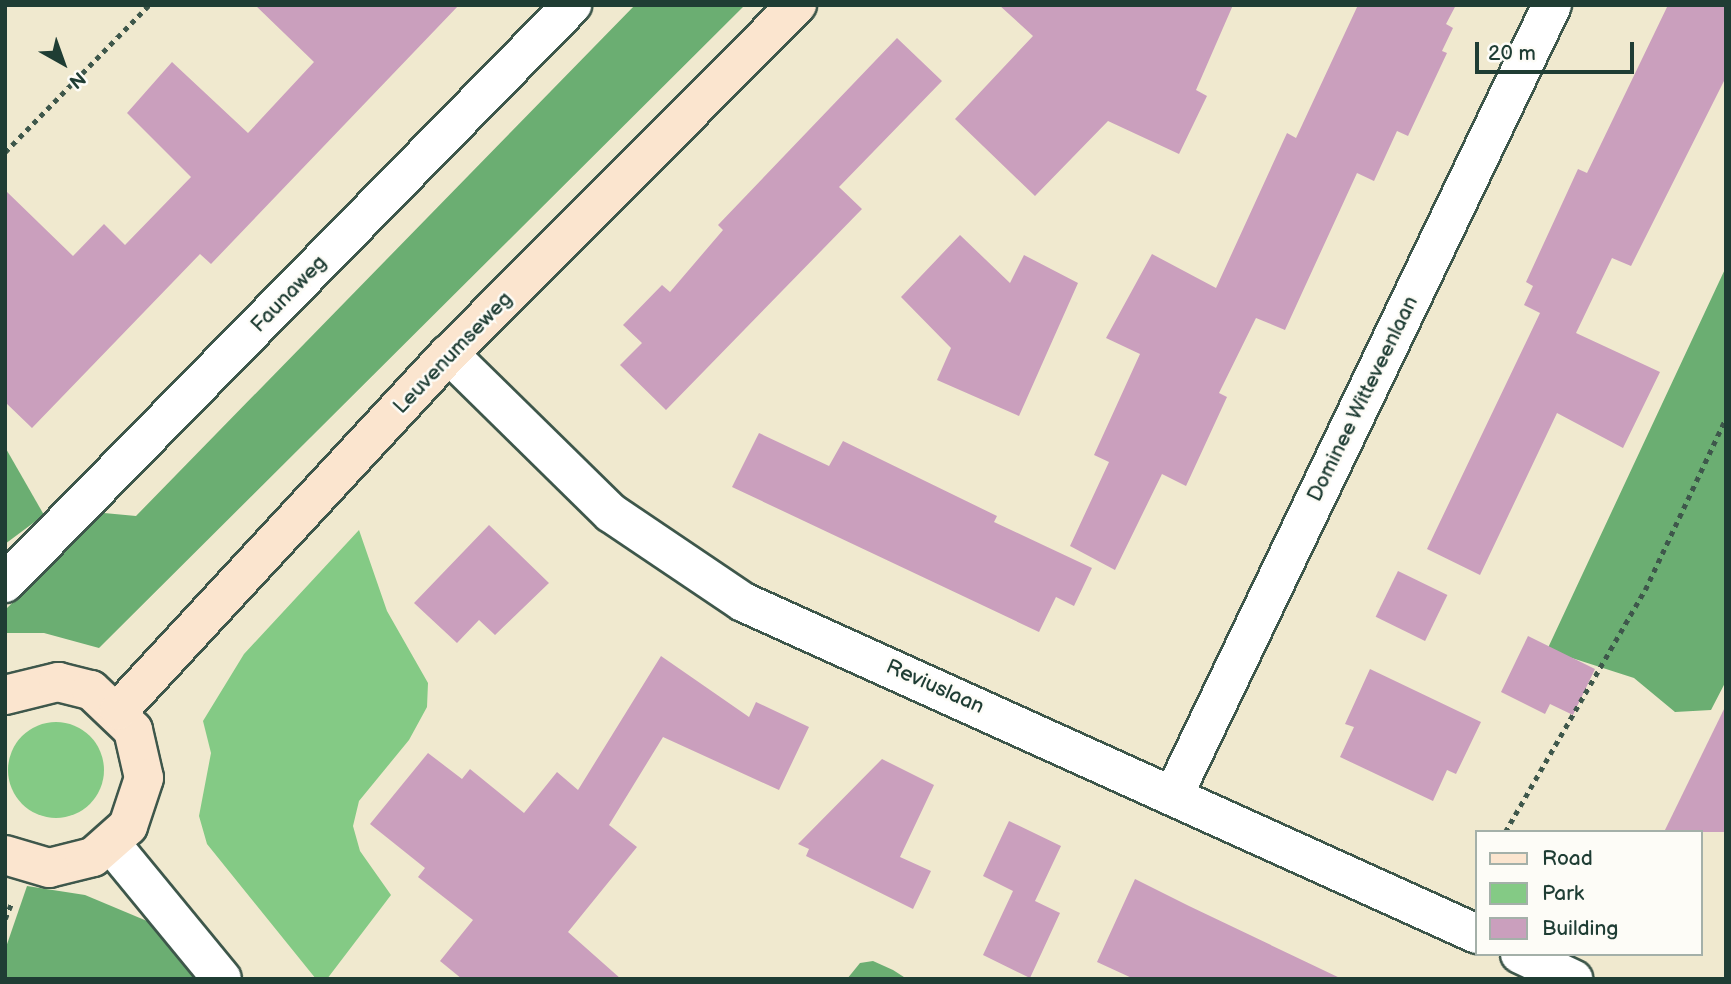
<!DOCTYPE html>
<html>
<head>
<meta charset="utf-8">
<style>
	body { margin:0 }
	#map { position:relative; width:1731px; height:984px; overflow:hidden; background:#f0e9cf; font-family:"Balsamiq Sans",sans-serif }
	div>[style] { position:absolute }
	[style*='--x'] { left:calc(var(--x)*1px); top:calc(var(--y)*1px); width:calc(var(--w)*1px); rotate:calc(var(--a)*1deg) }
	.green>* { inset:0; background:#84ca85 }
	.round { border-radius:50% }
	.forest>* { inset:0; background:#6bae72 }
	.building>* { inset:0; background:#ca9fbd; transform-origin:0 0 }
	.path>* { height:4.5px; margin-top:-2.25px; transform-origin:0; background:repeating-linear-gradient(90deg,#3e574b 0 5px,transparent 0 10px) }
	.roads { filter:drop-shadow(2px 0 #3e574b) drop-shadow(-2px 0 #3e574b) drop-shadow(0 2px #3e574b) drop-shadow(0 -2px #3e574b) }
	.street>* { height:38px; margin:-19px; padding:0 19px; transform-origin:19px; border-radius:19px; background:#fff }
	.secondary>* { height:38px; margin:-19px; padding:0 19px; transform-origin:19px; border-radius:19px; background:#fbe5cf }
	span { translate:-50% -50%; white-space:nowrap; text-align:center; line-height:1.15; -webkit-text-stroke:5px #fdfcf7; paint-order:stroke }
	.street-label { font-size:21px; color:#1f3d34 }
	.frame { position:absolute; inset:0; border:7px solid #1f3d34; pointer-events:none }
	.legend { position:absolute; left:1475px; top:830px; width:228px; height:126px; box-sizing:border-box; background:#fdfcf7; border:2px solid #a4b0a9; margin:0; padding:9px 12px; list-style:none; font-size:21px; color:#1f3d34 }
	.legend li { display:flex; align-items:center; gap:14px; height:35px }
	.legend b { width:35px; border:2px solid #a4b0a9 }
	.north { position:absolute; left:28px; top:28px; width:70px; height:70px; -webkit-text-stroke:5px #fdfcf7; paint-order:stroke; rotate:140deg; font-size:19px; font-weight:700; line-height:28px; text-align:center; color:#1f3d34 }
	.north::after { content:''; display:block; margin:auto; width:24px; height:32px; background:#1f3d34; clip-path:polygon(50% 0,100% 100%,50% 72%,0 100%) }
	.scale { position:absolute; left:1475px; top:42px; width:159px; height:32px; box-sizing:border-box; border:4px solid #1f3d34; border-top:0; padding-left:9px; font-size:21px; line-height:24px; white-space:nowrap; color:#1f3d34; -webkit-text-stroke:5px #fdfcf7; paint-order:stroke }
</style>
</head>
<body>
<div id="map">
	<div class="green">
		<i style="clip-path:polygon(359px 530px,387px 611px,428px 683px,427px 707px,409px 740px,359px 801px,353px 826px,360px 851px,391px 895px,327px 979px,316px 979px,207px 844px,199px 816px,211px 753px,203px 721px,244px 654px)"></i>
		<i class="round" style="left:8px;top:722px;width:96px;height:96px"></i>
	</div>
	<div class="forest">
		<i style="clip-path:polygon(635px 5px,745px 5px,99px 648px,44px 633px,5px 633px,5px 610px,104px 513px,136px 516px)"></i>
		<i style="clip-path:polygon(1726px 267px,1726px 681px,1711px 710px,1675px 712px,1634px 678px,1547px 650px)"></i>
		<i style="clip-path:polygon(5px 447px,44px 515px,5px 544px)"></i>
		<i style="clip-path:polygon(27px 886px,85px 895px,147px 921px,197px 979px,5px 979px,5px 950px)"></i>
		<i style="clip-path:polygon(873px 961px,893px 970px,907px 979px,847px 979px,860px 963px)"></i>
	</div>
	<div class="building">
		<i style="clip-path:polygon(255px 5px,459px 5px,211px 264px,200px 254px,32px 428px,5px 402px,5px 190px,73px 256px,104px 224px,125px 245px,191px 177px,127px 113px,172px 62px,248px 133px,314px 62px)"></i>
		<i style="clip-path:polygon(999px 5px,1233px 5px,1196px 90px,1207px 96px,1179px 154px,1108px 121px,1035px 196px,955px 119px,1033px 36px)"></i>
		<i style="clip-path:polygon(1358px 5px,1456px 5px,1446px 24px,1453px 28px,1442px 51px,1447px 53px,1408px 136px,1397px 131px,1374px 181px,1357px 173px,1285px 330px,1256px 318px,1219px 393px,1227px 397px,1186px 486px,1162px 474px,1115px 570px,1070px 546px,1109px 462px,1094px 455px,1140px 354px,1106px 338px,1152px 254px,1216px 288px,1287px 133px,1296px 138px)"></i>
		<i style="clip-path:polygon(1668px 5px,1726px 5px,1726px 77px,1631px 266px,1612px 258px,1576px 333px,1660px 372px,1623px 448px,1557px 413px,1480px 575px,1427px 549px,1540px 313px,1524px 305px,1533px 286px,1526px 282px,1578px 169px,1587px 173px)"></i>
		<i style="clip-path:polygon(897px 38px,942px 81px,839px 187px,862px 209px,666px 410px,620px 365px,642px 343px,623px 325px,662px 285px,670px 292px,723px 230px,718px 225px)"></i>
		<i style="clip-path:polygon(960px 235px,1010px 283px,1024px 255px,1078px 283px,1019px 416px,937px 380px,951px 348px,901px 297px)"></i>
		<i style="clip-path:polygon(759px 433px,829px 466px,843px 441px,997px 516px,994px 522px,1092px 568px,1074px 606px,1056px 597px,1039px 632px,732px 487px)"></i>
		<i style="clip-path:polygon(489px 525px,549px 583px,495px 635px,479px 620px,457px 643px,414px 603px)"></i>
		<i style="left:1398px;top:571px;width:55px;height:51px;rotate:26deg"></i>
		<i style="clip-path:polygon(1528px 636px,1595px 669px,1573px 715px,1550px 704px,1545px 714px,1501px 692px)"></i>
		<i style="clip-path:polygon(661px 656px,749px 717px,756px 702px,809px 727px,779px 790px,663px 737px,609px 825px,637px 847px,568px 932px,621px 979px,462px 979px,440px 961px,473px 920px,418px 877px,425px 868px,370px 824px,428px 753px,462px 779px,470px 769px,524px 813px,557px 772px,578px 790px)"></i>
		<i style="clip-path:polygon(1370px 669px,1481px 722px,1456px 774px,1447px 770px,1433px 801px,1340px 757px,1354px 727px,1345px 724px)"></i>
		<i style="clip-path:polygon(1726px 705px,1726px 832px,1664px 832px)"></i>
		<i style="clip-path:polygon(882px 759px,934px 785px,900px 857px,931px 871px,913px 909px,806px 856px,809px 849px,798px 844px)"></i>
		<i style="clip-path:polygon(1009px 821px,1061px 846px,1035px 901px,1060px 913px,1030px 978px,983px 955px,1013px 891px,983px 876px)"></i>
		<i style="clip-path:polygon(1135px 879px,1189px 906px,1342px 979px,1134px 979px,1097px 962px)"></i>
	</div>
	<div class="path">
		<i style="--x:5;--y:152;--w:206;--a:-45.6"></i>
		<i style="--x:1505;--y:832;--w:280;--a:-60"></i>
		<i style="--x:1645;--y:590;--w:190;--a:-64.8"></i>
		<i style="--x:5;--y:919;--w:16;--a:-68"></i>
	</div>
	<div class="roads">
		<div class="street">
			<i style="--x:449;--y:354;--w:227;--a:44.5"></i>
			<i style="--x:611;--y:513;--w:159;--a:34"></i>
			<i style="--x:743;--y:602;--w:806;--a:24.34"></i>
			<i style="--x:5;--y:583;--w:810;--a:-45.55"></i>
			<i style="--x:1174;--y:794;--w:875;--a:-64.4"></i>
			<i style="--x:112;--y:845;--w:173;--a:50.6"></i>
			<i style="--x:1520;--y:954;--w:59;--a:25.3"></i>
		</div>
		<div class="secondary">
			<i style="--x:5;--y:695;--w:55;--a:-13.8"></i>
			<i style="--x:58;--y:682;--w:34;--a:14"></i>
			<i style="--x:91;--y:690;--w:58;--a:43.6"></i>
			<i style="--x:133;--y:730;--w:49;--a:77.1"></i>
			<i style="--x:144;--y:778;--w:51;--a:108.4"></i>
			<i style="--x:128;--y:826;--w:47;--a:138.5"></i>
			<i style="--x:93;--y:857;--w:45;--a:166"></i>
			<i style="--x:49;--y:868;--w:46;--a:-163.5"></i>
			<i style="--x:119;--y:710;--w:485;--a:-47.2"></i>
			<i style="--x:449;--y:354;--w:493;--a:-45.1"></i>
		</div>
	</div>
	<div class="street-label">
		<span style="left:289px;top:294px;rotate:-46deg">Faunaweg</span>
		<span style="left:453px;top:353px;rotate:-46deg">Leuvenumseweg</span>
		<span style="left:1363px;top:399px;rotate:-64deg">Dominee Witteveenlaan</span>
		<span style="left:935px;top:687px;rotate:24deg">Reviuslaan</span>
	</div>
	<div class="frame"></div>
	<ul class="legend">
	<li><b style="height:9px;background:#fbe5cf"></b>Road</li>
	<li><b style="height:19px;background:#84ca85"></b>Park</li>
	<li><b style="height:19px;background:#ca9fbd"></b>Building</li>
	</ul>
	<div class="north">N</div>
	<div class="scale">20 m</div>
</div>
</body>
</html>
